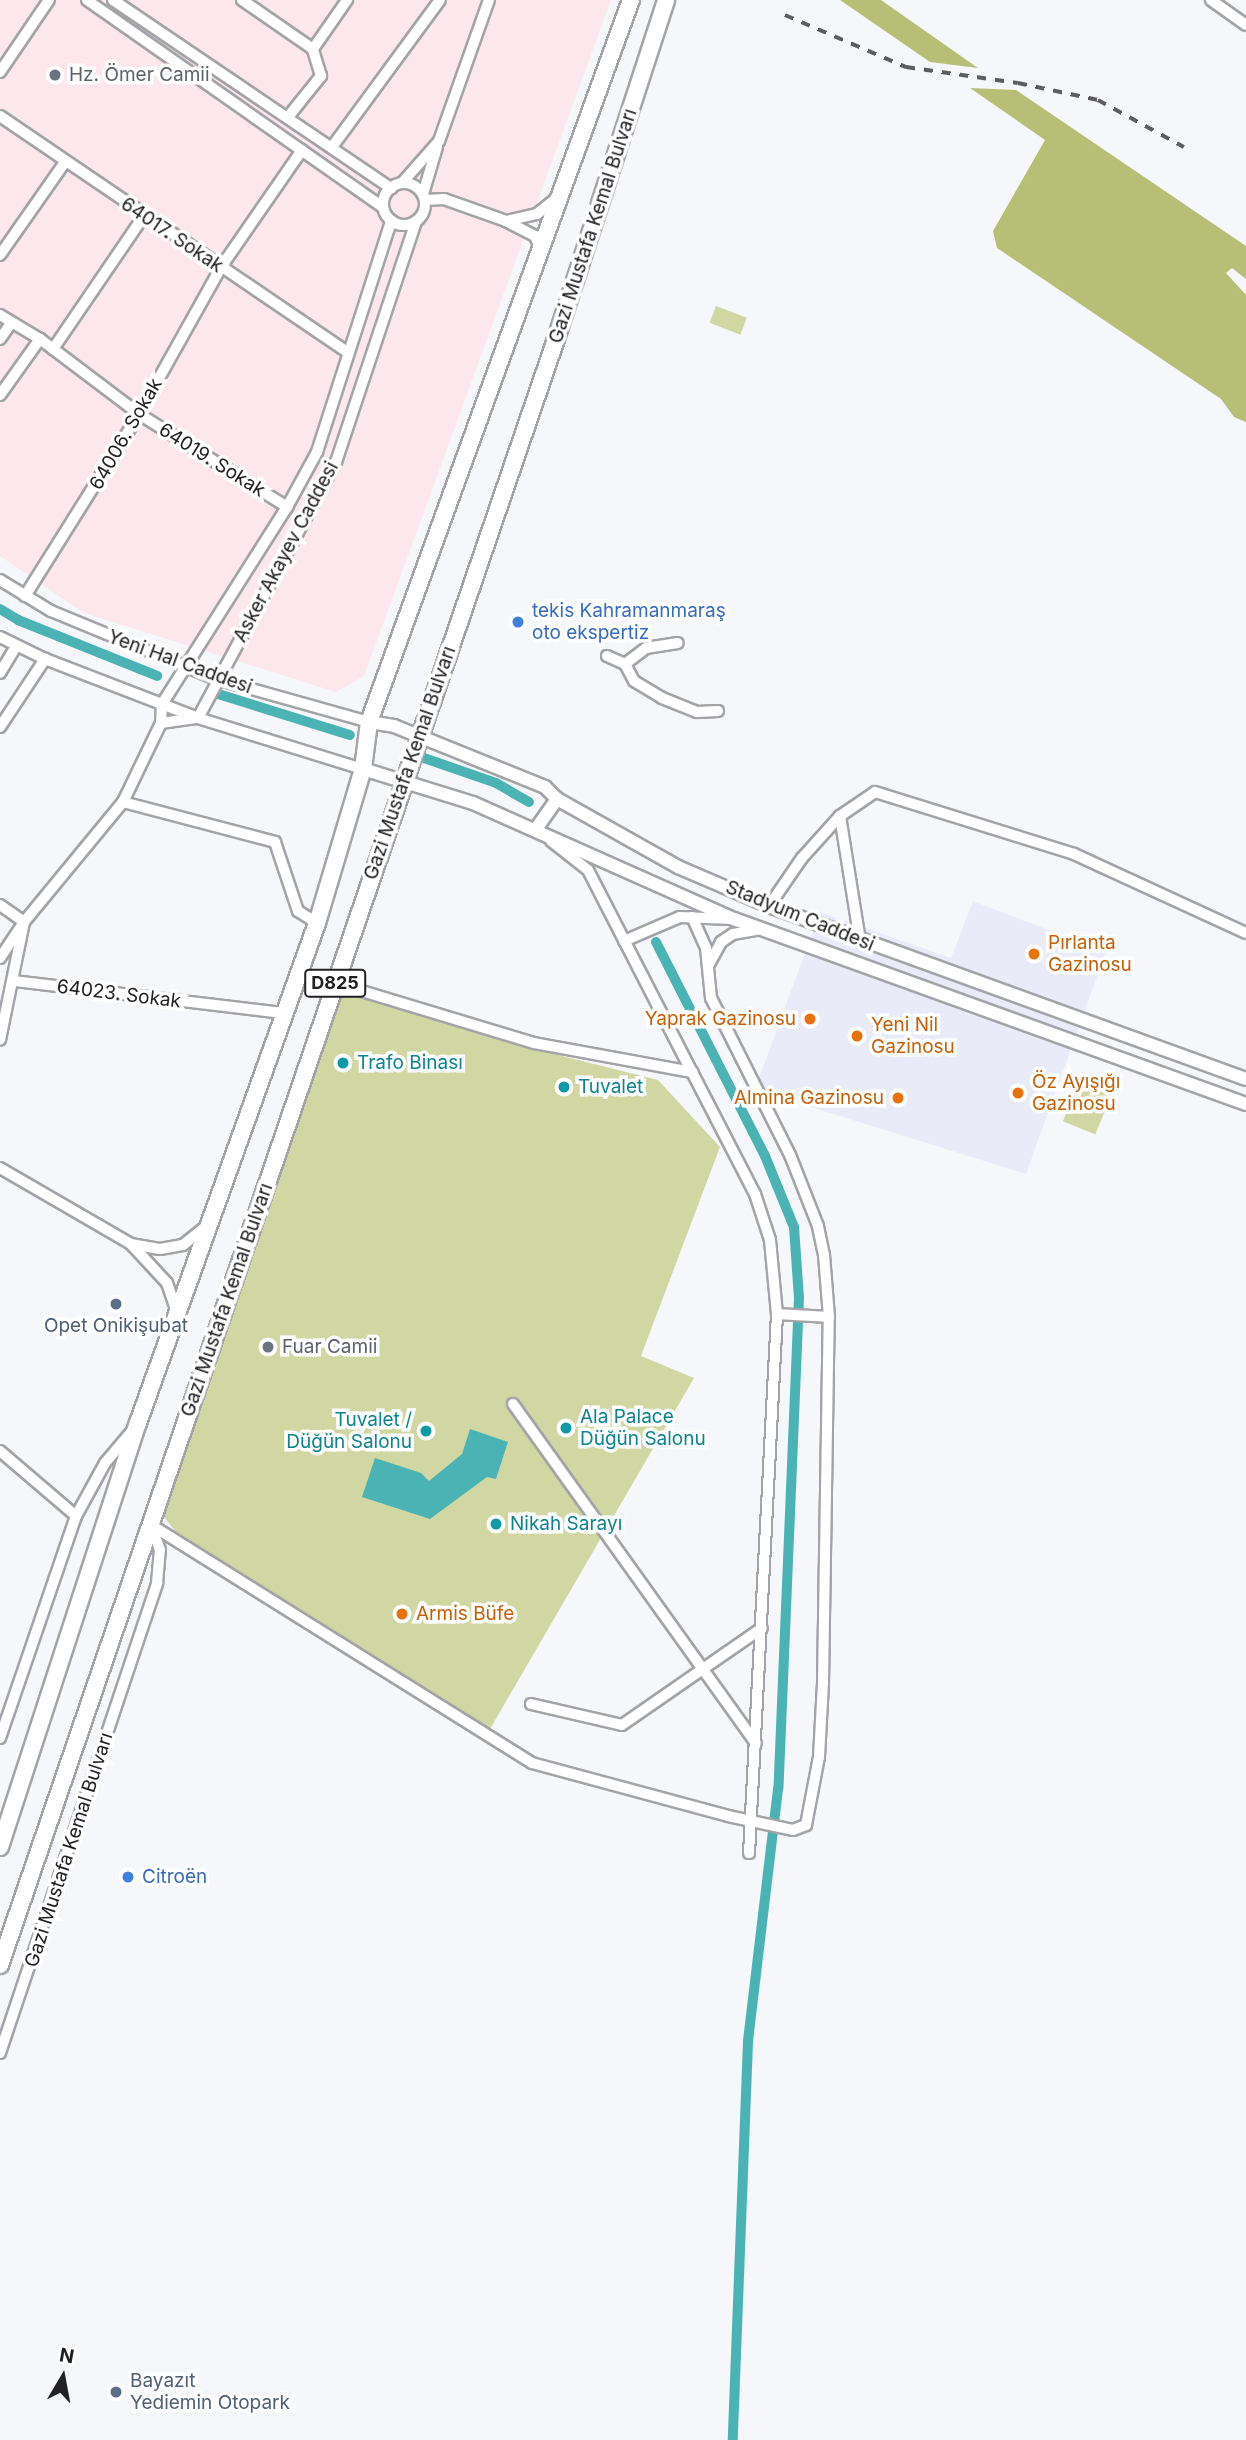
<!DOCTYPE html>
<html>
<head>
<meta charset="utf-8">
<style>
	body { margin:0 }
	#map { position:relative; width:1246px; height:2440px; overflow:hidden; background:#f6f7fb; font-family:Inter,sans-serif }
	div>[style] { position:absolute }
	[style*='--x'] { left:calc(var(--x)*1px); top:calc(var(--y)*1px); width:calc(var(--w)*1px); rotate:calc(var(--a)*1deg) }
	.built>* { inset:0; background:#e9ecf8 }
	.industrial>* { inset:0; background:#fce7ec }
	.green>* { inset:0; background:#d0d7a2; transform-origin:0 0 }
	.forest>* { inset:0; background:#b7bf77 }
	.water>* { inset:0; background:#4cb3b5 }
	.canal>* { height:10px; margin:-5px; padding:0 5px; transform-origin:5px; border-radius:5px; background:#4cb3b5 }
	.roads { filter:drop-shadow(2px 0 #a3a4a8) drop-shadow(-2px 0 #a3a4a8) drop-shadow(0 2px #a3a4a8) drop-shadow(0 -2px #a3a4a8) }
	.minor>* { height:10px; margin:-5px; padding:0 5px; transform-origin:5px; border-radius:5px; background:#fff }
	.minor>.ring { margin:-5px; padding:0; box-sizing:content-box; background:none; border:10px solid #fff; border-radius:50% }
	.major>* { height:12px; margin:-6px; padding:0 6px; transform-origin:6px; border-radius:6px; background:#fff }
	.highway>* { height:16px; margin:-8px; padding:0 8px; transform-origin:8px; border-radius:8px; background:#fff }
	.rail>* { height:3.5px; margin-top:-1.75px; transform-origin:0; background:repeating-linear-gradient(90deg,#5d5d60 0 9px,transparent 0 18px) }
	.dots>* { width:19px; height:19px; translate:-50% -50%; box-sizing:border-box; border:4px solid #fff; border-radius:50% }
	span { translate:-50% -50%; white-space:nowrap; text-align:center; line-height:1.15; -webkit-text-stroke:7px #fff; paint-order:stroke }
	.shield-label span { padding:2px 5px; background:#fff; border:2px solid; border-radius:5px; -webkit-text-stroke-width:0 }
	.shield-label { font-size:18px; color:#212123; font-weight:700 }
	.worship-label { font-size:19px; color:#5b616d }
	.left { translate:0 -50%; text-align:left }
	.street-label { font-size:19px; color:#212123 }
	.shop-label { font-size:19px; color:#366cbe }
	.food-label { font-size:19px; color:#c56008 }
	.right { translate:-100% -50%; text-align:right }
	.culture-label { font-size:19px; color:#0d838f }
	.service-label { font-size:19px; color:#4e5e75 }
	.north { position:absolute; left:28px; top:2342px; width:70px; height:70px; -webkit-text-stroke:5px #fff; paint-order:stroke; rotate:10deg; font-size:19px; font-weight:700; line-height:28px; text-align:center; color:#212123 }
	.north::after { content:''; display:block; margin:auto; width:24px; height:32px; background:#212123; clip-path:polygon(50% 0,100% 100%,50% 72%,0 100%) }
</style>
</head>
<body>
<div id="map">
	<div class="built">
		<i style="clip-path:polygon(973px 901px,1106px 952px,1026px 1174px,766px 1093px,758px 1081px,820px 912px,951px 958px)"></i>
	</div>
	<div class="industrial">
		<i style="clip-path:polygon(0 0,611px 0,364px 676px,336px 692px,84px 613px,0 556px)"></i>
	</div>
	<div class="green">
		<i style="left:716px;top:306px;width:33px;height:18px;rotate:21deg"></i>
		<i style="clip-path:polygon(335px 983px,534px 1049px,658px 1080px,720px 1147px,641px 1356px,694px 1378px,490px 1729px,176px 1532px,160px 1512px)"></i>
		<i style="left:1082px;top:1074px;width:35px;height:51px;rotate:22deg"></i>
	</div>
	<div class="forest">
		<i style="clip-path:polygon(840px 0,881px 0,978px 68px,930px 62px)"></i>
		<i style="clip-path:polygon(970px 88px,1016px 90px,1246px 246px,1246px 279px,1232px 268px,1226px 273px,1246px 295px,1246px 422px,1234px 417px,1221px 399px,997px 248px,993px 231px,1045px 140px)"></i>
	</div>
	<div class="water">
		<i style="clip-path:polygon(470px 1429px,508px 1442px,496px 1479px,487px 1477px,430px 1519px,362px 1497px,375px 1458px,421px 1473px,429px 1481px,462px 1454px)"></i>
	</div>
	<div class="canal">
		<i style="--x:0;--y:609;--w:21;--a:31"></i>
		<i style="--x:18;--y:620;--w:150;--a:21.9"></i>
		<i style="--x:218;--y:694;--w:138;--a:17.3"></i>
		<i style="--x:424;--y:758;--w:76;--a:19.1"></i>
		<i style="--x:496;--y:783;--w:38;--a:30"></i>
		<i style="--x:656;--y:942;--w:240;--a:63"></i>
		<i style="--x:765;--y:1156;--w:77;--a:67.8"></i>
		<i style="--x:794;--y:1227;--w:71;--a:86"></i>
		<i style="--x:799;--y:1298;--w:491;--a:92.4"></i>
		<i style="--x:778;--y:1789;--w:255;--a:96.8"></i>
		<i style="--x:748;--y:2042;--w:398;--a:92.2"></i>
	</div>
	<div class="roads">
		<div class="minor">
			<i style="--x:87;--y:0;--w:361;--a:35"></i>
			<i style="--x:113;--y:0;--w:336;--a:34.1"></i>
			<i style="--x:242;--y:0;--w:86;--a:34.6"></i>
			<i style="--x:1211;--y:0;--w:43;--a:35.5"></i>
			<i style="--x:0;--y:72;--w:87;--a:-55.8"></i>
			<i style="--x:0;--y:116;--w:420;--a:34.2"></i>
			<i style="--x:288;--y:117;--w:53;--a:-51.2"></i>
			<i style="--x:321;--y:76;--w:28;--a:-107"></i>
			<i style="--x:313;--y:49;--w:60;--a:-55.2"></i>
			<i style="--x:332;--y:147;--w:182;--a:-53.7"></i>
			<i class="ring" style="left:383px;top:183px;width:32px;height:32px"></i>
			<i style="--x:402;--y:183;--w:56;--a:-48.6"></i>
			<i style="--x:439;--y:141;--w:150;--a:-70.5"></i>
			<i style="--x:423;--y:194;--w:49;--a:-73.4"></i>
			<i style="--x:425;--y:200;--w:19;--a:-3"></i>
			<i style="--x:444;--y:199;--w:66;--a:19.5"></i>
			<i style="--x:541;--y:250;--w:15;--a:-113"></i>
			<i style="--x:535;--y:236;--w:33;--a:-153"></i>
			<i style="--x:506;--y:221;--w:32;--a:-13"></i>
			<i style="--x:537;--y:214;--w:28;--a:-39"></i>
			<i style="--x:0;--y:255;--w:113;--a:-55"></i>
			<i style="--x:0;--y:315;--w:47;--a:31"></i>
			<i style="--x:40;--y:339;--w:124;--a:37.1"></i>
			<i style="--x:139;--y:414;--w:175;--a:32.1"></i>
			<i style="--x:0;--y:339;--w:19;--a:-55"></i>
			<i style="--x:53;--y:349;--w:160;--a:-55.7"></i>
			<i style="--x:0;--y:395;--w:69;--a:-54.5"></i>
			<i style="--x:0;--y:580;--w:60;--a:31.3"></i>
			<i style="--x:51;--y:611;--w:178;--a:22.4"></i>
			<i style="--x:216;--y:679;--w:159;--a:15.7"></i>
			<i style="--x:25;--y:596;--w:215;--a:-57.9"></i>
			<i style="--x:139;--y:414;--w:168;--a:-60.8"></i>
			<i style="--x:221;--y:267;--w:142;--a:-55.3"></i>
			<i style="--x:0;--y:637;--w:50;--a:26.1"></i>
			<i style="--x:45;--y:659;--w:164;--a:21.1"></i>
			<i style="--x:198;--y:718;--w:173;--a:17.2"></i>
			<i style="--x:607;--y:656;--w:20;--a:24"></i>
			<i style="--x:625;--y:664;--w:19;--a:62"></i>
			<i style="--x:634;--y:681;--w:33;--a:31"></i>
			<i style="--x:662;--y:698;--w:38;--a:22"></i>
			<i style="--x:697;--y:712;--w:21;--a:-3"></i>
			<i style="--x:625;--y:664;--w:26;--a:-37"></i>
			<i style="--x:646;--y:648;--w:32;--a:-9"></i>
			<i style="--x:0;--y:673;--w:31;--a:-59"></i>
			<i style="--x:161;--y:723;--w:37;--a:-8"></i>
			<i style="--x:198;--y:718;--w:291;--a:-61.7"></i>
			<i style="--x:336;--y:462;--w:253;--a:-71.6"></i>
			<i style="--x:0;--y:727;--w:82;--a:-56.5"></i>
			<i style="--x:123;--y:802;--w:157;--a:14.7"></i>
			<i style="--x:275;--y:842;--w:73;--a:71.6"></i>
			<i style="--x:298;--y:911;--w:22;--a:32"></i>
			<i style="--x:840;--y:816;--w:127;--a:80.9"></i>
			<i style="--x:551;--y:841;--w:47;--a:38.1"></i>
			<i style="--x:588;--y:870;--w:227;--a:62.8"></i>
			<i style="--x:0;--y:905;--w:29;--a:35"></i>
			<i style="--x:24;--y:922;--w:120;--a:101.5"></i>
			<i style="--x:769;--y:906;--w:58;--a:-55.5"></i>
			<i style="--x:802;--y:858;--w:57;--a:-47.9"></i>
			<i style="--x:840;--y:816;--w:42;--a:-34.4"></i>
			<i style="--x:875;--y:792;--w:208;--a:17.3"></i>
			<i style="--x:1074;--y:854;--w:189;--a:24.7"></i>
			<i style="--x:624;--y:941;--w:61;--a:-23.2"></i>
			<i style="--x:680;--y:917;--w:52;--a:2.2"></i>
			<i style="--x:0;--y:958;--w:43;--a:-56.3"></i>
			<i style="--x:24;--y:922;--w:156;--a:-50.5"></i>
			<i style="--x:123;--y:802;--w:88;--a:-64.3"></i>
			<i style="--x:161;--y:723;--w:19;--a:-87"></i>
			<i style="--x:162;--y:704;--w:233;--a:-57.6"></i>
			<i style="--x:287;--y:507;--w:63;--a:-61.4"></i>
			<i style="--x:317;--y:452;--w:243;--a:-72.2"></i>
			<i style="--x:709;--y:964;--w:25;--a:-61"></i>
			<i style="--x:721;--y:942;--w:14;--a:-34"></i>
			<i style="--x:733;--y:934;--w:27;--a:-10"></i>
			<i style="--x:14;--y:981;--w:272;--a:6.8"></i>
			<i style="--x:335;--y:983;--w:208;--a:16.8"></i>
			<i style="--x:534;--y:1043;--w:161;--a:10.4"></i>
			<i style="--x:692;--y:1072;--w:137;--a:62.7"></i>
			<i style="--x:755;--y:1194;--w:48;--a:71.9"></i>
			<i style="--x:770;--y:1240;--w:74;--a:84.6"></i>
			<i style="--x:777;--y:1314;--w:540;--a:92.97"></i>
			<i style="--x:0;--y:1168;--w:151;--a:30.1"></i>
			<i style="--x:131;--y:1244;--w:53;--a:47.3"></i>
			<i style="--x:167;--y:1283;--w:34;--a:71"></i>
			<i style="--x:131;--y:1244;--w:29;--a:10"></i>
			<i style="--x:160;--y:1249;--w:23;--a:-10"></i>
			<i style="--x:183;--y:1245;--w:28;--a:-39"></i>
			<i style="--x:777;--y:1314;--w:52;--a:3.3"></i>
			<i style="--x:513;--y:1404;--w:417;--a:54.4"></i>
			<i style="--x:0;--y:1451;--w:100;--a:40.5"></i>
			<i style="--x:151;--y:1525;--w:449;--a:32"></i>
			<i style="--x:532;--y:1763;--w:203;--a:15.1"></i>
			<i style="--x:728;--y:1816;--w:66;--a:12.2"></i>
			<i style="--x:793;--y:1830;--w:14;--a:-21"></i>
			<i style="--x:806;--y:1825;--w:69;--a:-79.2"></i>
			<i style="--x:819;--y:1757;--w:75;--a:-86.9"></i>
			<i style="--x:823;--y:1682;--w:365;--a:-89.1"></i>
			<i style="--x:829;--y:1317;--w:62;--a:-94.6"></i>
			<i style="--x:824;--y:1255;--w:30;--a:-102"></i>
			<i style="--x:818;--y:1226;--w:76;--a:-111.5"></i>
			<i style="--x:790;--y:1155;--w:176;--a:-116.7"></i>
			<i style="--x:711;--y:998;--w:50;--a:-95.7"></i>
			<i style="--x:706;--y:948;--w:34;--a:-114"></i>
			<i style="--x:531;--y:1704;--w:93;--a:13"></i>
			<i style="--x:622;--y:1725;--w:170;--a:-34.7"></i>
			<i style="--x:0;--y:1738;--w:235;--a:-71.1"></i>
			<i style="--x:76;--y:1516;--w:60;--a:-61.3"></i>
			<i style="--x:105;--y:1463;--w:42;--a:-49.8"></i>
			<i style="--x:0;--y:2053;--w:496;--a:-71.5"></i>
			<i style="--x:157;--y:1583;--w:33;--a:-85"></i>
			<i style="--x:160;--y:1550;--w:27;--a:-110"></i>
		</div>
		<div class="major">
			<i style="--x:369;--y:722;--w:25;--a:9"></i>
			<i style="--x:394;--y:726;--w:163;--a:22"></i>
			<i style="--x:545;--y:787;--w:17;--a:45"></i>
			<i style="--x:557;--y:799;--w:139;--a:29.3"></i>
			<i style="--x:678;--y:867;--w:99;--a:23.2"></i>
			<i style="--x:769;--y:906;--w:507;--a:19.93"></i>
			<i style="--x:363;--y:769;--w:115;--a:17.2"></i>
			<i style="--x:473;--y:803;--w:286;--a:24"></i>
			<i style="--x:734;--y:919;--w:544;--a:19.87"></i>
			<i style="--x:536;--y:829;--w:37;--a:-55"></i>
		</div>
		<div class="highway">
			<i style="--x:0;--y:1847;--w:446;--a:-72"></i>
			<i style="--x:138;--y:1423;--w:531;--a:-70.3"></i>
			<i style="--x:317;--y:923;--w:161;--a:-73.4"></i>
			<i style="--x:363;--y:769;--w:47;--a:-82.7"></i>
			<i style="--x:369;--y:722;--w:768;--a:-70.06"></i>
			<i style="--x:0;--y:1965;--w:1718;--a:-71.12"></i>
			<i style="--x:556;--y:339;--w:356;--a:-72"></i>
		</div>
	</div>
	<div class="rail">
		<i style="--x:785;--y:15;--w:132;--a:23.3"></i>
		<i style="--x:906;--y:67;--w:113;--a:8.1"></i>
		<i style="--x:1018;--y:83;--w:82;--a:12"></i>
		<i style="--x:1098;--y:100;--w:98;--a:28.7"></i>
	</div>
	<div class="dots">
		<i style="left:55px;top:75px;background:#6b7280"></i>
		<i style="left:518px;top:622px;background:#3f7fe0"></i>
		<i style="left:1034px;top:954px;background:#e8710a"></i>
		<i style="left:810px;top:1019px;background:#e8710a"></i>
		<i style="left:857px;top:1036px;background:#e8710a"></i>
		<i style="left:343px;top:1063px;background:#0f9aa8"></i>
		<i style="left:564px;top:1087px;background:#0f9aa8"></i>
		<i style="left:1018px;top:1093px;background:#e8710a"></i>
		<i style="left:898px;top:1098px;background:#e8710a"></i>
		<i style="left:116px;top:1304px;background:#5c6f8a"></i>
		<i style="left:268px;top:1347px;background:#6b7280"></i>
		<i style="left:566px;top:1428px;background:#0f9aa8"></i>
		<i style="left:426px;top:1431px;background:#0f9aa8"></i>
		<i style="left:496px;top:1524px;background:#0f9aa8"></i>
		<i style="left:402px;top:1614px;background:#e8710a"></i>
		<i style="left:128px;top:1877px;background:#3f7fe0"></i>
		<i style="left:116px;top:2392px;background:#5c6f8a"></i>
	</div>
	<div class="shield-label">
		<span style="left:335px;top:983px">D825</span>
	</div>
	<div class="worship-label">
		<span class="left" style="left:69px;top:75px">Hz. Ömer Camii</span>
		<span class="left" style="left:282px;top:1347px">Fuar Camii</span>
	</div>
	<div class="street-label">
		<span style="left:593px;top:226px;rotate:-72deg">Gazi Mustafa Kemal Bulvarı</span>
		<span style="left:172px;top:235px;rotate:34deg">64017. Sokak</span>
		<span style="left:126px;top:434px;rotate:-60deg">64006. Sokak</span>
		<span style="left:212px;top:460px;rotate:32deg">64019. Sokak</span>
		<span style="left:286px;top:552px;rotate:-62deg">Asker Akayev Caddesi</span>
		<span style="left:180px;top:662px;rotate:20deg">Yeni Hal Caddesi</span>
		<span style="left:410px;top:763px;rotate:-71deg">Gazi Mustafa Kemal Bulvarı</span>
		<span style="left:800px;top:916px;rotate:22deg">Stadyum Caddesi</span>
		<span style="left:119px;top:994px;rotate:7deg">64023. Sokak</span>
		<span style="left:227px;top:1300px;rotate:-71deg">Gazi Mustafa Kemal Bulvarı</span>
		<span style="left:69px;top:1850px;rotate:-72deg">Gazi Mustafa Kemal Bulvarı</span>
	</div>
	<div class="shop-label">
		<span class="left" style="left:532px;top:622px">tekis Kahramanmaraş<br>oto ekspertiz</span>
		<span class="left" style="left:142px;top:1877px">Citroën</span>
	</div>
	<div class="food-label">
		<span class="left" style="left:1048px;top:954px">Pırlanta<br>Gazinosu</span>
		<span class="right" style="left:796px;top:1019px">Yaprak Gazinosu</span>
		<span class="left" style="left:871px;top:1036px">Yeni Nil<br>Gazinosu</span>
		<span class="left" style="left:1032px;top:1093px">Öz Ayışığı<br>Gazinosu</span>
		<span class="right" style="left:884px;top:1098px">Almina Gazinosu</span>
		<span class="left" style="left:416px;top:1614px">Armis Büfe</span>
	</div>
	<div class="culture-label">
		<span class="left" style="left:357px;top:1063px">Trafo Binası</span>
		<span class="left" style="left:578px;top:1087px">Tuvalet</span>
		<span class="left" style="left:580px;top:1428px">Ala Palace<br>Düğün Salonu</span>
		<span class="right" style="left:412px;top:1431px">Tuvalet /<br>Düğün Salonu</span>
		<span class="left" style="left:510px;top:1524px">Nikah Sarayı</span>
	</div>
	<div class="service-label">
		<span style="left:116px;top:1326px">Opet Onikişubat</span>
		<span class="left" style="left:130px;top:2392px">Bayazıt<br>Yediemin Otopark</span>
	</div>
	<div class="north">N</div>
</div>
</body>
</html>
